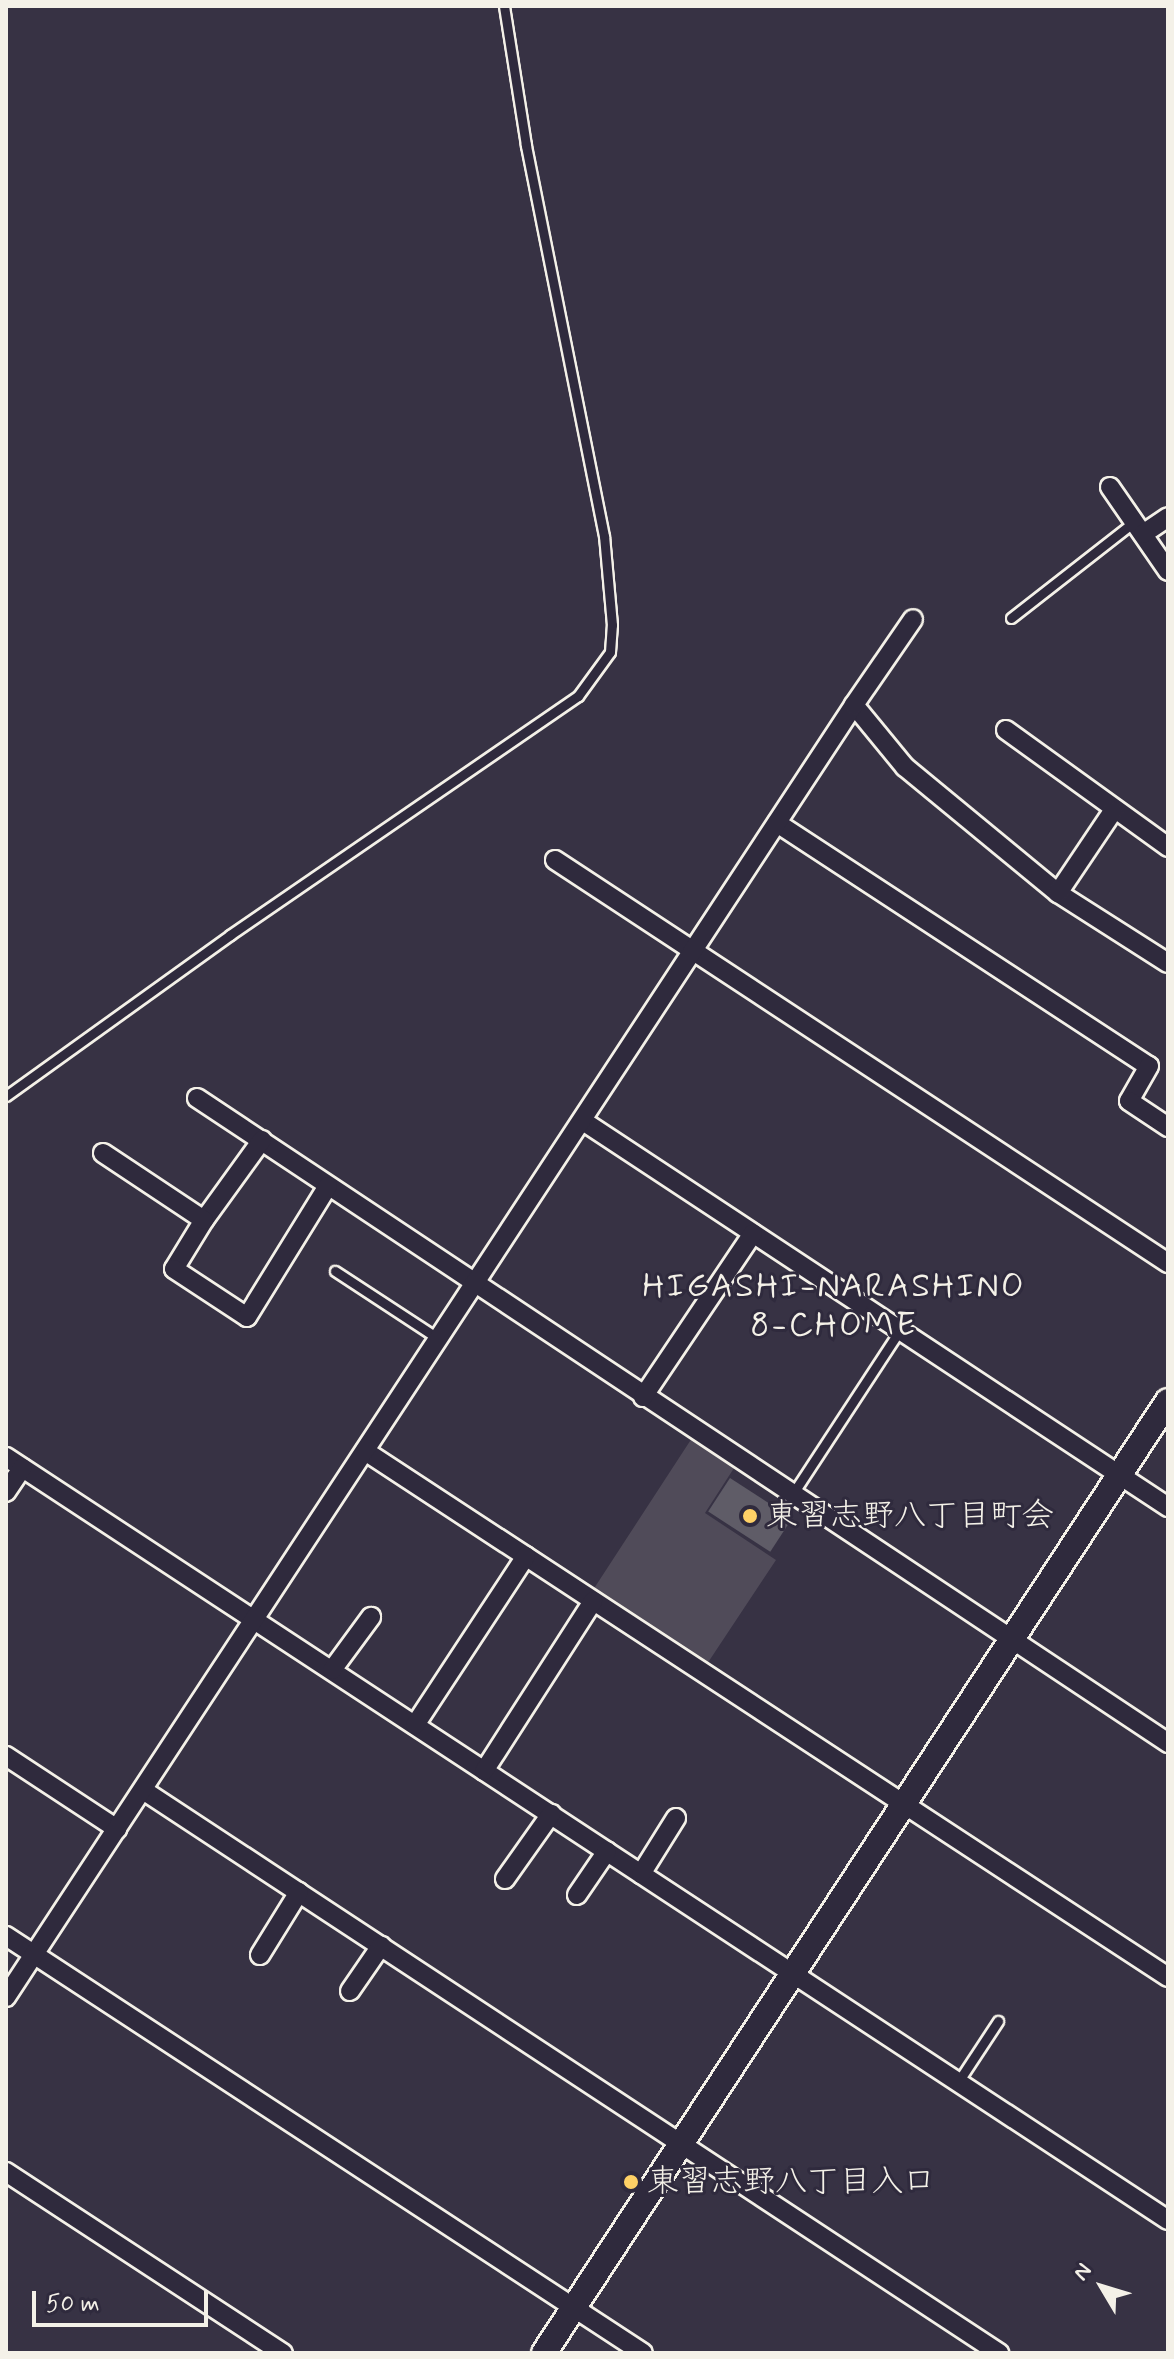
<!DOCTYPE html>
<html>
<head>
<meta charset="utf-8">
<style>
	body { margin:0 }
	#map { position:relative; width:1174px; height:2359px; overflow:hidden; background:#373244; font-family:Mynerve,"Klee One",sans-serif }
	div>[style] { position:absolute }
	[style*='--x'] { left:calc(var(--x)*1px); top:calc(var(--y)*1px); width:calc(var(--w)*1px); rotate:calc(var(--a)*1deg) }
	.green>* { inset:0; background:#504b59 }
	.building>* { inset:0; background:#5f5c67; transform-origin:0 0 }
	.roads { filter:drop-shadow(2px 0 #f4f1e8) drop-shadow(-2px 0 #f4f1e8) drop-shadow(0 2px #f4f1e8) drop-shadow(0 -2px #f4f1e8) }
	.service>* { height:9px; margin:-4.5px; padding:0 4.5px; transform-origin:4.5px; border-radius:4.5px; background:#2f2a3d }
	.minor>* { height:18px; margin:-9px; padding:0 9px; transform-origin:9px; border-radius:9px; background:#2f2a3d }
	.tertiary>* { height:24px; margin:-12px; padding:0 12px; transform-origin:12px; border-radius:12px; background:#2f2a3d }
	.dots>* { width:22px; height:22px; translate:-50% -50%; box-sizing:border-box; border:4px solid #2f2a3d; border-radius:50% }
	span { translate:-50% -50%; white-space:nowrap; text-align:center; line-height:1.15; -webkit-text-stroke:6px #2f2a3d; paint-order:stroke }
	.poi-label { font-size:32px; color:#f4f1e8 }
	.left { translate:0 -50%; text-align:left }
	.neighbourhood-label { font-size:34px; color:#f4f1e8; letter-spacing:2px }
	.frame { position:absolute; inset:0; border:8px solid #f4f1e8; pointer-events:none }
	.north { position:absolute; left:1062px; top:2247px; width:80px; height:80px; -webkit-text-stroke:6px #2f2a3d; paint-order:stroke; rotate:308deg; font-size:22px; font-weight:700; line-height:32px; text-align:center; color:#f4f1e8 }
	.north::after { content:''; display:block; margin:auto; width:28px; height:36px; background:#f4f1e8; clip-path:polygon(50% 0,100% 100%,50% 72%,0 100%) }
	.scale { position:absolute; left:32px; top:2291px; width:176px; height:36px; box-sizing:border-box; border:4px solid #f4f1e8; border-top:0; padding-left:10px; font-size:24px; line-height:28px; white-space:nowrap; color:#f4f1e8; -webkit-text-stroke:6px #2f2a3d; paint-order:stroke }
</style>
</head>
<body>
<div id="map">
	<div class="green">
		<i style="clip-path:polygon(692px 1438px,736px 1465px,705px 1513px,776px 1560px,707px 1664px,593px 1590px)"></i>
	</div>
	<div class="building">
		<i style="left:730px;top:1478px;width:74px;height:40px;rotate:33deg"></i>
	</div>
	<div class="roads">
		<div class="service">
			<i style="--x:1011;--y:618;--w:156;--a:-38"></i>
			<i style="--x:6;--y:1096;--w:276;--a:-35.7"></i>
			<i style="--x:230;--y:935;--w:422;--a:-34.5"></i>
			<i style="--x:578;--y:696;--w:54;--a:-54"></i>
			<i style="--x:610;--y:652;--w:27;--a:-86"></i>
			<i style="--x:612;--y:625;--w:89;--a:-95.1"></i>
			<i style="--x:604;--y:536;--w:399;--a:-101.3"></i>
			<i style="--x:526;--y:145;--w:141;--a:-99"></i>
			<i style="--x:335;--y:1271;--w:124;--a:33.2"></i>
			<i style="--x:792;--y:1495;--w:197;--a:-56.8"></i>
			<i style="--x:958;--y:2082;--w:73;--a:-56.7"></i>
		</div>
		<div class="minor">
			<i style="--x:1110;--y:487;--w:102;--a:55.4"></i>
			<i style="--x:1143;--y:534;--w:30;--a:-34"></i>
			<i style="--x:854;--y:705;--w:80;--a:50.6"></i>
			<i style="--x:905;--y:767;--w:198;--a:39.5"></i>
			<i style="--x:1058;--y:893;--w:130;--a:32.5"></i>
			<i style="--x:1006;--y:730;--w:200;--a:35.8"></i>
			<i style="--x:777;--y:823;--w:444;--a:33.2"></i>
			<i style="--x:1149;--y:1066;--w:40;--a:119.7"></i>
			<i style="--x:1129;--y:1101;--w:47;--a:33.7"></i>
			<i style="--x:555;--y:860;--w:734;--a:33.32"></i>
			<i style="--x:1058;--y:893;--w:99;--a:-56.1"></i>
			<i style="--x:197;--y:1098;--w:1166;--a:33.59"></i>
			<i style="--x:583;--y:1121;--w:701;--a:33.42"></i>
			<i style="--x:262;--y:1140;--w:99;--a:125.9"></i>
			<i style="--x:204;--y:1220;--w:57;--a:121.5"></i>
			<i style="--x:174;--y:1269;--w:87;--a:33.3"></i>
			<i style="--x:247;--y:1317;--w:154;--a:-58.3"></i>
			<i style="--x:103;--y:1153;--w:121;--a:33.6"></i>
			<i style="--x:643;--y:1397;--w:197;--a:-56.1"></i>
			<i style="--x:365;--y:1451;--w:960;--a:33.23"></i>
			<i style="--x:6;--y:1457;--w:1390;--a:33.29"></i>
			<i style="--x:6;--y:1492;--w:29;--a:-56"></i>
			<i style="--x:332;--y:1670;--w:66;--a:-53.7"></i>
			<i style="--x:415;--y:1725;--w:202;--a:-56.7"></i>
			<i style="--x:6;--y:1756;--w:133;--a:33.3"></i>
			<i style="--x:484;--y:1771;--w:202;--a:-57.3"></i>
			<i style="--x:143;--y:1790;--w:1025;--a:33.33"></i>
			<i style="--x:641;--y:1874;--w:66;--a:-58"></i>
			<i style="--x:505;--y:1879;--w:80;--a:-54.7"></i>
			<i style="--x:577;--y:1895;--w:53;--a:-55.7"></i>
			<i style="--x:6;--y:1936;--w:761;--a:33.21"></i>
			<i style="--x:260;--y:1955;--w:74;--a:-58.2"></i>
			<i style="--x:350;--y:1991;--w:55;--a:-55.4"></i>
			<i style="--x:6;--y:1997;--w:1545;--a:-56.72"></i>
			<i style="--x:854;--y:705;--w:104;--a:-55.5"></i>
			<i style="--x:6;--y:2172;--w:331;--a:33.2"></i>
		</div>
		<div class="tertiary">
			<i style="--x:544;--y:2353;--w:1138;--a:-56.76"></i>
		</div>
	</div>
	<div class="dots">
		<i style="left:750px;top:1516px;background:#ffd166"></i>
		<i style="left:631px;top:2182px;background:#ffd166"></i>
	</div>
	<div class="poi-label">
		<span class="left" style="left:766px;top:1516px">東習志野八丁目町会</span>
		<span class="left" style="left:647px;top:2182px">東習志野八丁目入口</span>
	</div>
	<div class="neighbourhood-label">
		<span style="left:834px;top:1306px">HIGASHI-NARASHINO<br>8-CHOME</span>
	</div>
	<div class="frame"></div>
	<div class="north">N</div>
	<div class="scale">50 m</div>
</div>
</body>
</html>
